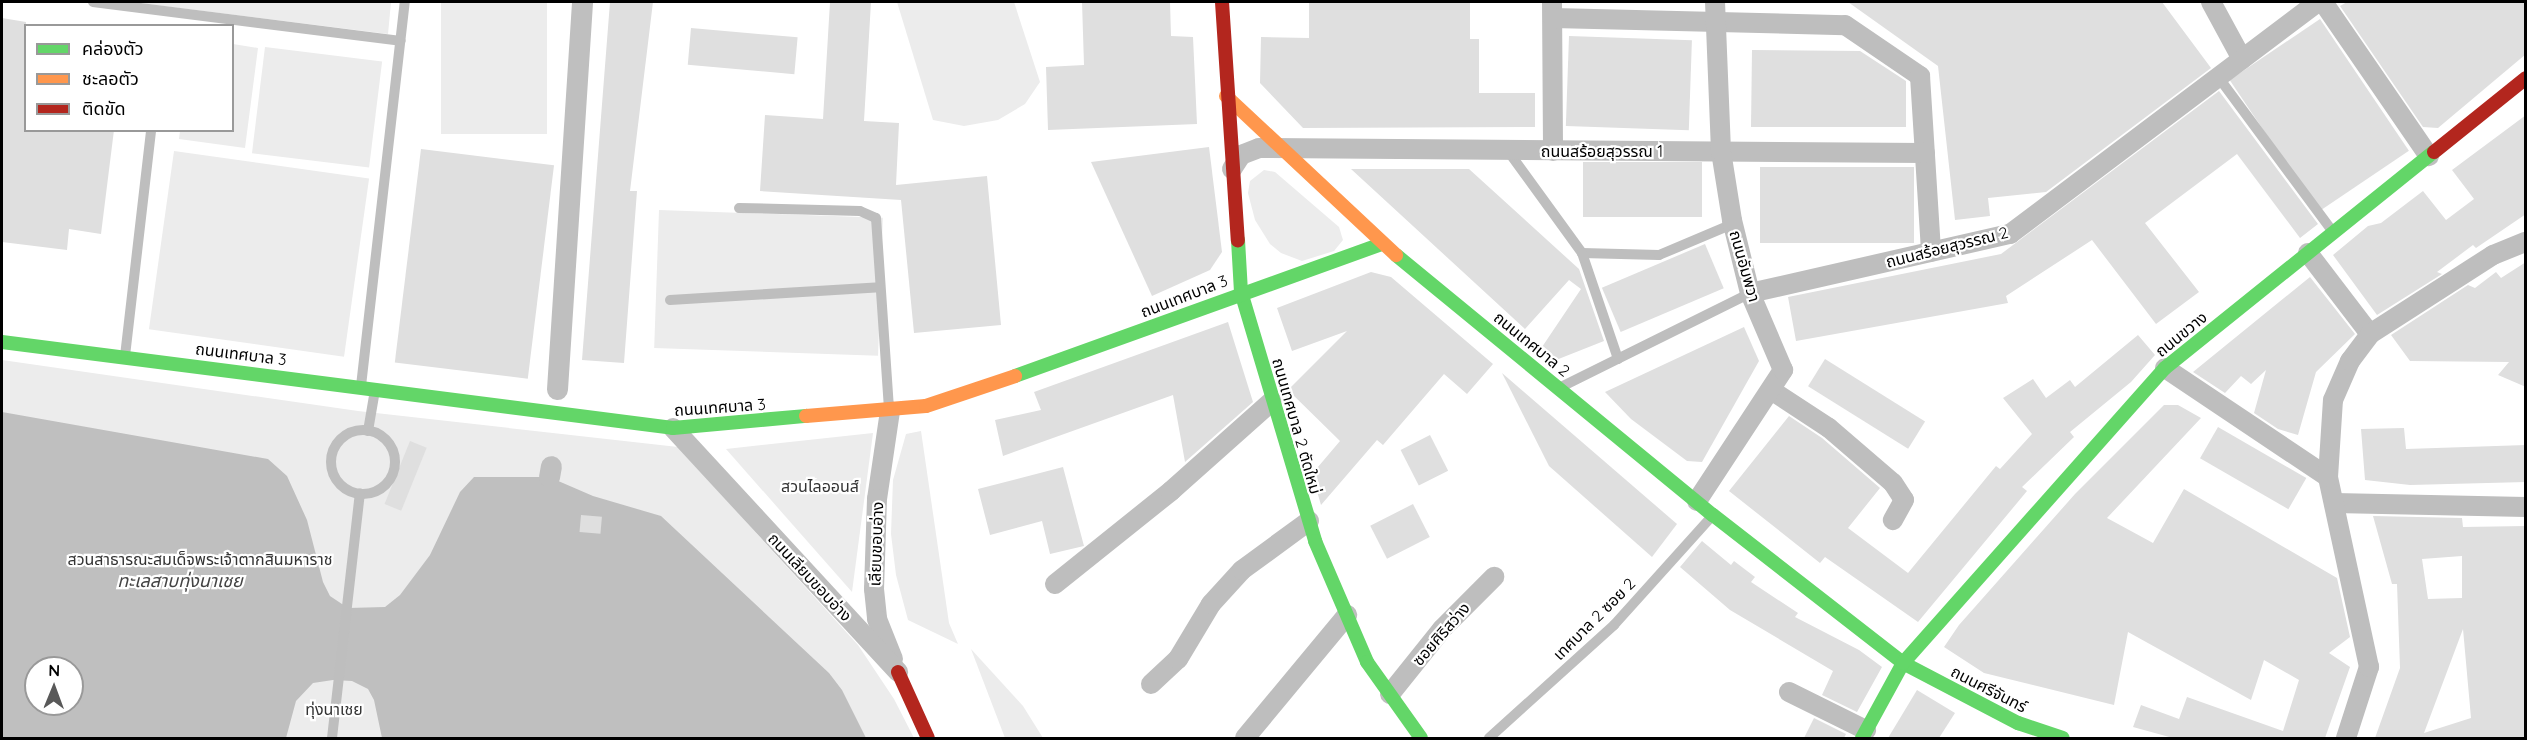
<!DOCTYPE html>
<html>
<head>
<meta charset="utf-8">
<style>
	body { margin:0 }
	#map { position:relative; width:2527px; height:740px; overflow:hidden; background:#fff; font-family:Quicksand,"Noto Sans Thai",sans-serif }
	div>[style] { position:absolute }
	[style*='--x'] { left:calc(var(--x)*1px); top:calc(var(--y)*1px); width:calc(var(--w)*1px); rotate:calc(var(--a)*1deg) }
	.green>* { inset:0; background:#ececec; transform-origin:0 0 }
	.water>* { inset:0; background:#bfbfbf }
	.canal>* { height:21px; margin:-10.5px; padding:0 10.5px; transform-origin:10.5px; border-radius:10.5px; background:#bfbfbf }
	.building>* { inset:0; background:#dfdfdf; transform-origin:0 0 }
	.lane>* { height:10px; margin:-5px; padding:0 5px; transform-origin:5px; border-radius:5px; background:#bebebe }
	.lane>.ring { margin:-5px; padding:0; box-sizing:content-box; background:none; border:10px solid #bebebe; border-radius:50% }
	.street>* { height:20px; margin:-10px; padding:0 10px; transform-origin:10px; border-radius:10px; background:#bebebe }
	.fast>* { height:14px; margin:-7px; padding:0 7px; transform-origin:7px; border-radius:7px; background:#63d668 }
	.slow>* { height:14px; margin:-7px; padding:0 7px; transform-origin:7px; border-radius:7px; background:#ff974d }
	.jam>* { height:14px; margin:-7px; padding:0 7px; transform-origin:7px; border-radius:7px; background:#b3261e }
	span { translate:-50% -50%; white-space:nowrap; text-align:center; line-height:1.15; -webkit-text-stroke:4.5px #fff; paint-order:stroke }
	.street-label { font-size:16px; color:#000 }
	.park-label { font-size:16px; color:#333 }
	.water-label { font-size:18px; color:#444; font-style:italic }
	.frame { position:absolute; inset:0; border:3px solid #000; pointer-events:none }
	.legend { position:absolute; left:24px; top:24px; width:210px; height:108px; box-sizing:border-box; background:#fff; border:2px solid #999; margin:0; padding:8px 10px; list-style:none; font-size:18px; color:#000 }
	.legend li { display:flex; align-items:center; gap:12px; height:30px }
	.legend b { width:30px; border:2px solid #999 }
	.north { position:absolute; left:24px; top:656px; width:60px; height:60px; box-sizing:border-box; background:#fff; border:2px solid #999; border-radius:50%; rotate:1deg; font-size:16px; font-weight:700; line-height:24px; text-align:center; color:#000 }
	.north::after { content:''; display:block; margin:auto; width:21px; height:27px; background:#595959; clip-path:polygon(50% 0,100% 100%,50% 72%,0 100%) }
</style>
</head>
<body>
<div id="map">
	<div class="green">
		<i style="clip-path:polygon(131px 2px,391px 2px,388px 34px)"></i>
		<i style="left:441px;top:2px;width:106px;height:132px"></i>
		<i style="clip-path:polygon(897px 2px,1014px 2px,1040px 82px,1025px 104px,998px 120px,964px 126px,933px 120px)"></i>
		<i style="clip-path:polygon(233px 44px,258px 48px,245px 148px,179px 139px,180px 131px,232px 130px)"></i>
		<i style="left:265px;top:47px;width:118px;height:107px;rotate:7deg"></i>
		<i style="left:174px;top:151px;width:197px;height:180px;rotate:8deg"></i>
		<i style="clip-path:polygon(1264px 170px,1275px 172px,1339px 227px,1343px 240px,1334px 251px,1302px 261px,1281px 253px,1270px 244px,1255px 220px,1248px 193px,1250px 181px)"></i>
		<i style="left:659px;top:210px;width:224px;height:138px;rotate:2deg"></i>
		<i style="clip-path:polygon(evenodd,2px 360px,358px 411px,678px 447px,858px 645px,894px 699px,914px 738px,2px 738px,2px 360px,36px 668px,72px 668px,72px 704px,36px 704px,36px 668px)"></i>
		<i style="clip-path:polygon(921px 431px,949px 623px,958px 644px,908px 620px,896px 575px,891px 534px,893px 480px,906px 434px)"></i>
		<i style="clip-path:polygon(873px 433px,852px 592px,726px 449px)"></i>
		<i style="clip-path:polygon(971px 649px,1023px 706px,1043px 738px,1005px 738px)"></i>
	</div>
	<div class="water">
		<i style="clip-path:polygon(evenodd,2px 412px,268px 459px,287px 476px,307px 520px,323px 582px,330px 596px,348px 608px,385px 607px,400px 595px,430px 555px,460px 492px,474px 477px,549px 477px,593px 496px,661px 516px,829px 673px,842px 690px,866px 738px,382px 738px,374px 700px,368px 689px,352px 681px,333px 680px,313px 683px,296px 701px,286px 738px,2px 738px,2px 412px,36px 668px,72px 668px,72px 704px,36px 704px,36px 668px)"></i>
	</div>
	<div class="canal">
		<i style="--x:557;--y:389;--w:388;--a:-86.3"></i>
		<i style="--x:549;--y:477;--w:11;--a:-80"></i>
	</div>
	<div class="building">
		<i style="clip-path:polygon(610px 2px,653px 2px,630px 191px,637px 191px,624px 363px,582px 360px)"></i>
		<i style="clip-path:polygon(830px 2px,871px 2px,864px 121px,899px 123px,896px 185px,987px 176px,1001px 325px,914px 333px,901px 200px,760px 191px,765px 115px,823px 119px)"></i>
		<i style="clip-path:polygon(1082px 2px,1170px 2px,1171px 36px,1193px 37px,1197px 124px,1048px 130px,1046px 67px,1084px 65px)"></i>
		<i style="clip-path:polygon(1309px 2px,1470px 2px,1470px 39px,1479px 39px,1479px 93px,1535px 93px,1535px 127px,1303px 128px,1260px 83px,1261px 37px,1309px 38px)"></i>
		<i style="clip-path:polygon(1848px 2px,2162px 2px,2211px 68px,2046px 192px,1988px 198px,1990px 216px,1955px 220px,1938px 66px)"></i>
		<i style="clip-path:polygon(2347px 2px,2526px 2px,2526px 54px,2438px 128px,2423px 127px,2340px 6px)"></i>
		<i style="clip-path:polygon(2px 18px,26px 22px,26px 130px,114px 130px,101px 234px,69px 229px,67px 250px,2px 242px)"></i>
		<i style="left:2320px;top:19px;width:159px;height:109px;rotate:56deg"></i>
		<i style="left:691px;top:28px;width:107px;height:37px;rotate:5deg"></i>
		<i style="left:1569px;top:36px;width:123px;height:90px;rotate:2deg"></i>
		<i style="clip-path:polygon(1752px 50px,1860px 51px,1906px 81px,1906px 127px,1751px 127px)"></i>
		<i style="clip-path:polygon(2219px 91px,2318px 224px,2300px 238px,2237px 154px,2145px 223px,2199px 292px,2156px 324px,2092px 240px,2006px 296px,2008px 303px,1796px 341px,1788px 297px,2001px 254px)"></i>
		<i style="clip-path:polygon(2526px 115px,2526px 214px,2476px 248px,2473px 245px,2437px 272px,2442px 274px,2377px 315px,2333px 255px,2368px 226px,2381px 223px,2423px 191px,2446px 220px,2474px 199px,2452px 170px)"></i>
		<i style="clip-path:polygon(1209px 147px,1222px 252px,1210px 270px,1152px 296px,1091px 162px)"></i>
		<i style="left:421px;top:149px;width:134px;height:215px;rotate:7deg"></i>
		<i style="left:1583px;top:162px;width:119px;height:55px"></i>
		<i style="left:1760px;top:167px;width:154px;height:76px"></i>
		<i style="clip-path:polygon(1351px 169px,1469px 169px,1579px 269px,1604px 341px,1556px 360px,1542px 347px,1581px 289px,1569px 280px,1525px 329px)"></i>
		<i style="left:1705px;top:244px;width:48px;height:112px;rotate:67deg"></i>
		<i style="clip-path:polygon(2526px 262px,2526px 387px,2498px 375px,2509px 362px,2410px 361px,2391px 335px,2468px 285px,2475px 288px,2496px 272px,2501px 278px)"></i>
		<i style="clip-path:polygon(1371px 272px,1391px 277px,1493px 364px,1467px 394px,1444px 374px,1383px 445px,1377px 440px,1321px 505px,1312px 474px,1340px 441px,1288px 390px,1347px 331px,1292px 351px,1277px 308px)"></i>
		<i style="clip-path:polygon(2310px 277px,2355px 334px,2316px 372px,2298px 435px,2278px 429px,2254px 413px,2266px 370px,2251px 384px,2241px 376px,2225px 393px,2193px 372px)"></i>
		<i style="clip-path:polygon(1228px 322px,1253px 402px,1185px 462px,1173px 395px,1003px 456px,995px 420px,1041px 410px,1034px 392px)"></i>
		<i style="clip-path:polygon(1744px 327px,1759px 361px,1702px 462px,1687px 461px,1631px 419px,1605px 392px)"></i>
		<i style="clip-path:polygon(2138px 335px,2155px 355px,2131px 382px,2070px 432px,2074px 437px,2022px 487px,2027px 491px,1918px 622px,1825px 557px,1820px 563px,1729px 491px,1789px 416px,1822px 438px,1880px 488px,1848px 528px,1908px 573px,1996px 466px,2000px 469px,2032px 434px,2003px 398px,2033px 379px,2046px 398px,2070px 380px,2075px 387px)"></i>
		<i style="left:1825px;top:359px;width:118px;height:32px;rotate:32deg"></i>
		<i style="clip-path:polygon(1502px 373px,1677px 524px,1652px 557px,1549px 466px)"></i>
		<i style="clip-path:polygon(2164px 405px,2178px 405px,2201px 418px,2107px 518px,2153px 543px,2184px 489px,2337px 578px,2350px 637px,2329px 653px,2350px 667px,2325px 738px,2173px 738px,2133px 727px,2141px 705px,2179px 719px,2187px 697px,2283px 731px,2299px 680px,2264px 660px,2251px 700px,2128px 632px,2114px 705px,1984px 673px,1944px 647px,1959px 625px,2075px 494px)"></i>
		<i style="left:2218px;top:427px;width:102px;height:36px;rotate:30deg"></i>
		<i style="clip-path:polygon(2404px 428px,2406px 449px,2526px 445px,2526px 482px,2410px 485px,2365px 480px,2361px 429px)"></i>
		<i style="left:1430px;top:435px;width:40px;height:33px;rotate:63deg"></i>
		<i style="left:410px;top:441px;width:18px;height:68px;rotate:22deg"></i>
		<i style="clip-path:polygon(1063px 467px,1084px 546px,1050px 554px,1042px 521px,990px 535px,978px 489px)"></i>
		<i style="left:1413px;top:504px;width:37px;height:48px;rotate:63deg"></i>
		<i style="left:581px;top:515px;width:21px;height:17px;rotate:5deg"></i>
		<i style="clip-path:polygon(evenodd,2373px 516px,2462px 518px,2463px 527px,2526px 526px,2526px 738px,2375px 738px,2400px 668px,2397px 584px,2392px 584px,2373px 516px,2462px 556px,2462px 598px,2428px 599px,2422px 559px,2462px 556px,2373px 516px,2463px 629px,2471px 718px,2424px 733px,2463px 629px)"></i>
		<i style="clip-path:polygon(1702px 541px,1731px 565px,1734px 561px,1755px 577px,1751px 582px,1798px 613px,1795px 617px,1859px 650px,1882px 667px,1857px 712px,1822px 695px,1833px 671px,1730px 610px,1680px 567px)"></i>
		<i style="clip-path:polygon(1917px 690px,1955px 713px,1939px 738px,1888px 738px)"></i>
		<i style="clip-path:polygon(1814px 718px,1846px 734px,1844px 738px,1804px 738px)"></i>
	</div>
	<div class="lane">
		<i style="--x:93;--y:2;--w:310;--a:7.2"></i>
		<i style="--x:2219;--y:78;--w:192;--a:53.5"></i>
		<i style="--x:1508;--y:151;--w:126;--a:54"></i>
		<i style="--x:1582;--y:253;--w:77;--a:1.5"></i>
		<i style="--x:1659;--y:255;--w:75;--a:-22.8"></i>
		<i style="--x:1728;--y:226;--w:7;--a:-56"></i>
		<i style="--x:739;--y:208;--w:121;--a:1.4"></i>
		<i style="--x:860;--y:211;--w:17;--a:24"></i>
		<i style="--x:876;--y:218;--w:190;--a:86.1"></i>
		<i style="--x:1582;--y:253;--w:112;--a:71.2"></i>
		<i style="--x:670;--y:300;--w:210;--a:-3.5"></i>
		<i style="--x:125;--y:356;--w:227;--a:-83.4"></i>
		<i style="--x:361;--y:386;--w:387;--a:-83.5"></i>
		<i style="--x:1561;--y:387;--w:211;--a:-26.4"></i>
		<i class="ring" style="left:331px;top:430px;width:54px;height:54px"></i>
		<i style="--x:368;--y:431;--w:42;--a:-80.3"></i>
		<i style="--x:332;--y:738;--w:246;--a:-83.5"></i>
		<i style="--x:1489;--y:738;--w:169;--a:-42.1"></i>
		<i style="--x:1614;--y:625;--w:148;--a:-48"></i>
	</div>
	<div class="street">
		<i style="--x:1552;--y:2;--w:149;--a:89.6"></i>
		<i style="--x:2211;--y:2;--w:65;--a:61.5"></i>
		<i style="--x:2323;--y:2;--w:187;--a:55.5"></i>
		<i style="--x:1553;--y:18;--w:292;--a:1.4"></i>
		<i style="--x:1845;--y:25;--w:91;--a:34.2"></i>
		<i style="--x:1920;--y:76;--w:176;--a:86.4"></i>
		<i style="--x:1232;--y:169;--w:17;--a:-57"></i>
		<i style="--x:1241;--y:155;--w:19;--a:-21"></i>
		<i style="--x:1259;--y:148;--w:666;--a:0.43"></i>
		<i style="--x:2308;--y:253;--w:102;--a:52.6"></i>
		<i style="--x:1750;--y:293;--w:267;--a:-12.8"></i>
		<i style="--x:2010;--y:234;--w:386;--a:-37"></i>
		<i style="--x:2165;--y:368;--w:196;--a:33.8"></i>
		<i style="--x:1771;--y:390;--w:69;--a:33.2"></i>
		<i style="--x:1829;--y:428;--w:84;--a:40.7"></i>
		<i style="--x:1893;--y:483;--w:20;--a:57"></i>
		<i style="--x:1904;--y:500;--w:23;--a:119"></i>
		<i style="--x:890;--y:411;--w:89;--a:98.4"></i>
		<i style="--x:877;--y:499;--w:90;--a:91.9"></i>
		<i style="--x:874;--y:589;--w:30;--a:84"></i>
		<i style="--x:877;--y:619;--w:43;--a:68.2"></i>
		<i style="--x:673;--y:428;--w:332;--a:47.3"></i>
		<i style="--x:1697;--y:501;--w:157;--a:-56.7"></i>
		<i style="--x:1783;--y:370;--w:84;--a:-113.2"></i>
		<i style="--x:1750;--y:293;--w:75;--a:-103.9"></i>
		<i style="--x:1732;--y:220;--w:70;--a:-99.1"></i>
		<i style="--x:1721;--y:151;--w:149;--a:-92.3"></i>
		<i style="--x:2334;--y:503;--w:192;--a:1.2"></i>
		<i style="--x:1055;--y:584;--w:149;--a:-38.7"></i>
		<i style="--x:1171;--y:491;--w:135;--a:-41.7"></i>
		<i style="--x:1151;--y:684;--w:37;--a:-43"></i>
		<i style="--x:1178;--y:659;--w:64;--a:-59"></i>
		<i style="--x:1211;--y:604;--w:46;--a:-47.6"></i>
		<i style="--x:1242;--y:570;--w:83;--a:-36.2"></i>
		<i style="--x:1789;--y:692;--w:86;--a:26.3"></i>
		<i style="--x:1390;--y:694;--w:83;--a:-51.3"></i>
		<i style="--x:1442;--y:629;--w:74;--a:-45"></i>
		<i style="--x:1245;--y:738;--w:160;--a:-50.3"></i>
		<i style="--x:2346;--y:738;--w:75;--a:-72.1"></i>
		<i style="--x:2369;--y:667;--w:194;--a:-102.2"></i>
		<i style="--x:2328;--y:477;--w:77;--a:-86.3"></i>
		<i style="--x:2333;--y:400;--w:43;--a:-66.4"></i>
		<i style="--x:2350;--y:361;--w:34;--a:-53"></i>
		<i style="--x:2370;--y:334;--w:146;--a:-32.7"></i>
		<i style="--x:2493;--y:255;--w:35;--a:-22"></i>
	</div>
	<div class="fast">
		<i style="--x:1238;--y:240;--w:52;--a:86.7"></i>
		<i style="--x:1241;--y:292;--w:260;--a:73.4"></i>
		<i style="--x:1315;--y:541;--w:132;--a:66.7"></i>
		<i style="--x:1367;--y:662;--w:93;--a:54.6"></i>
		<i style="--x:1396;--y:255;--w:410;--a:39.4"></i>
		<i style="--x:1713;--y:515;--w:241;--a:37.9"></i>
		<i style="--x:1903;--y:663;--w:130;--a:27.6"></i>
		<i style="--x:2018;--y:723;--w:47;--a:18.4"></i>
		<i style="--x:2;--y:342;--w:676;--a:7.3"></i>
		<i style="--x:673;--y:428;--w:134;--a:-5.2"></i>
		<i style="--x:1015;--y:376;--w:390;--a:-19.8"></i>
		<i style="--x:1862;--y:738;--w:85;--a:-61.3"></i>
		<i style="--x:1903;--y:663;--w:395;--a:-48.4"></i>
		<i style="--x:2165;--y:368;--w:345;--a:-38.8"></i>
	</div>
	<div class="slow">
		<i style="--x:1226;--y:96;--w:233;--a:43.1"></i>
		<i style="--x:806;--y:416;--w:120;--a:-4.8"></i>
		<i style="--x:926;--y:406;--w:94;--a:-18.6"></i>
	</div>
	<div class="jam">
		<i style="--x:1222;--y:2;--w:239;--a:86.2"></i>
		<i style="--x:2434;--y:152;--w:118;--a:-38.8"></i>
		<i style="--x:898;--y:672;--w:72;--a:65.6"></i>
	</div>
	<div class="street-label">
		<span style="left:1602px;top:151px">ถนนสร้อยสุวรรณ 1</span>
		<span style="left:1947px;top:247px;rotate:-14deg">ถนนสร้อยสุวรรณ 2</span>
		<span style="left:1745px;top:266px;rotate:74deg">ถนนอัมพวา</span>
		<span style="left:1184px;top:296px;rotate:-21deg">ถนนเทศบาล 3</span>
		<span style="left:2181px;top:334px;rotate:-39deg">ถนนขวาง</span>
		<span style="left:1532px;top:344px;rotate:39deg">ถนนเทศบาล 2</span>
		<span style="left:241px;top:354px;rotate:7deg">ถนนเทศบาล 3</span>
		<span style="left:720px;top:407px;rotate:-4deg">ถนนเทศบาล 3</span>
		<span style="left:1297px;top:426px;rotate:74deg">ถนนเทศบาล 2 ตัดใหม่</span>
		<span style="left:876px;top:544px;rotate:-88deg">เลียบขอบอ่าง</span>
		<span style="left:810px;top:577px;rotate:47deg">ถนนเลียบขอบอ่าง</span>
		<span style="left:1594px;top:619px;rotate:-45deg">เทศบาล 2 ซอย 2</span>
		<span style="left:1441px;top:634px;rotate:-49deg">ซอยศิริสว่าง</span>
		<span style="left:1989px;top:689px;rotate:27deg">ถนนศรีจันทร์</span>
	</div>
	<div class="park-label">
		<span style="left:820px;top:486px">สวนไลออนส์</span>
		<span style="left:200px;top:559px">สวนสาธารณะสมเด็จพระเจ้าตากสินมหาราช</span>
		<span style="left:334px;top:709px">ทุ่งนาเชย</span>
	</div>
	<div class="water-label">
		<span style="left:180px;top:581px">ทะเลสาบทุ่งนาเชย</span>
	</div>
	<div class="frame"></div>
	<ul class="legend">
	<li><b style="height:8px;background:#63d668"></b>คล่องตัว</li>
	<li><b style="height:8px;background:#ff974d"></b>ชะลอตัว</li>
	<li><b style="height:8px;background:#b3261e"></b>ติดขัด</li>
	</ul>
	<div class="north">N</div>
</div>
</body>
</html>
